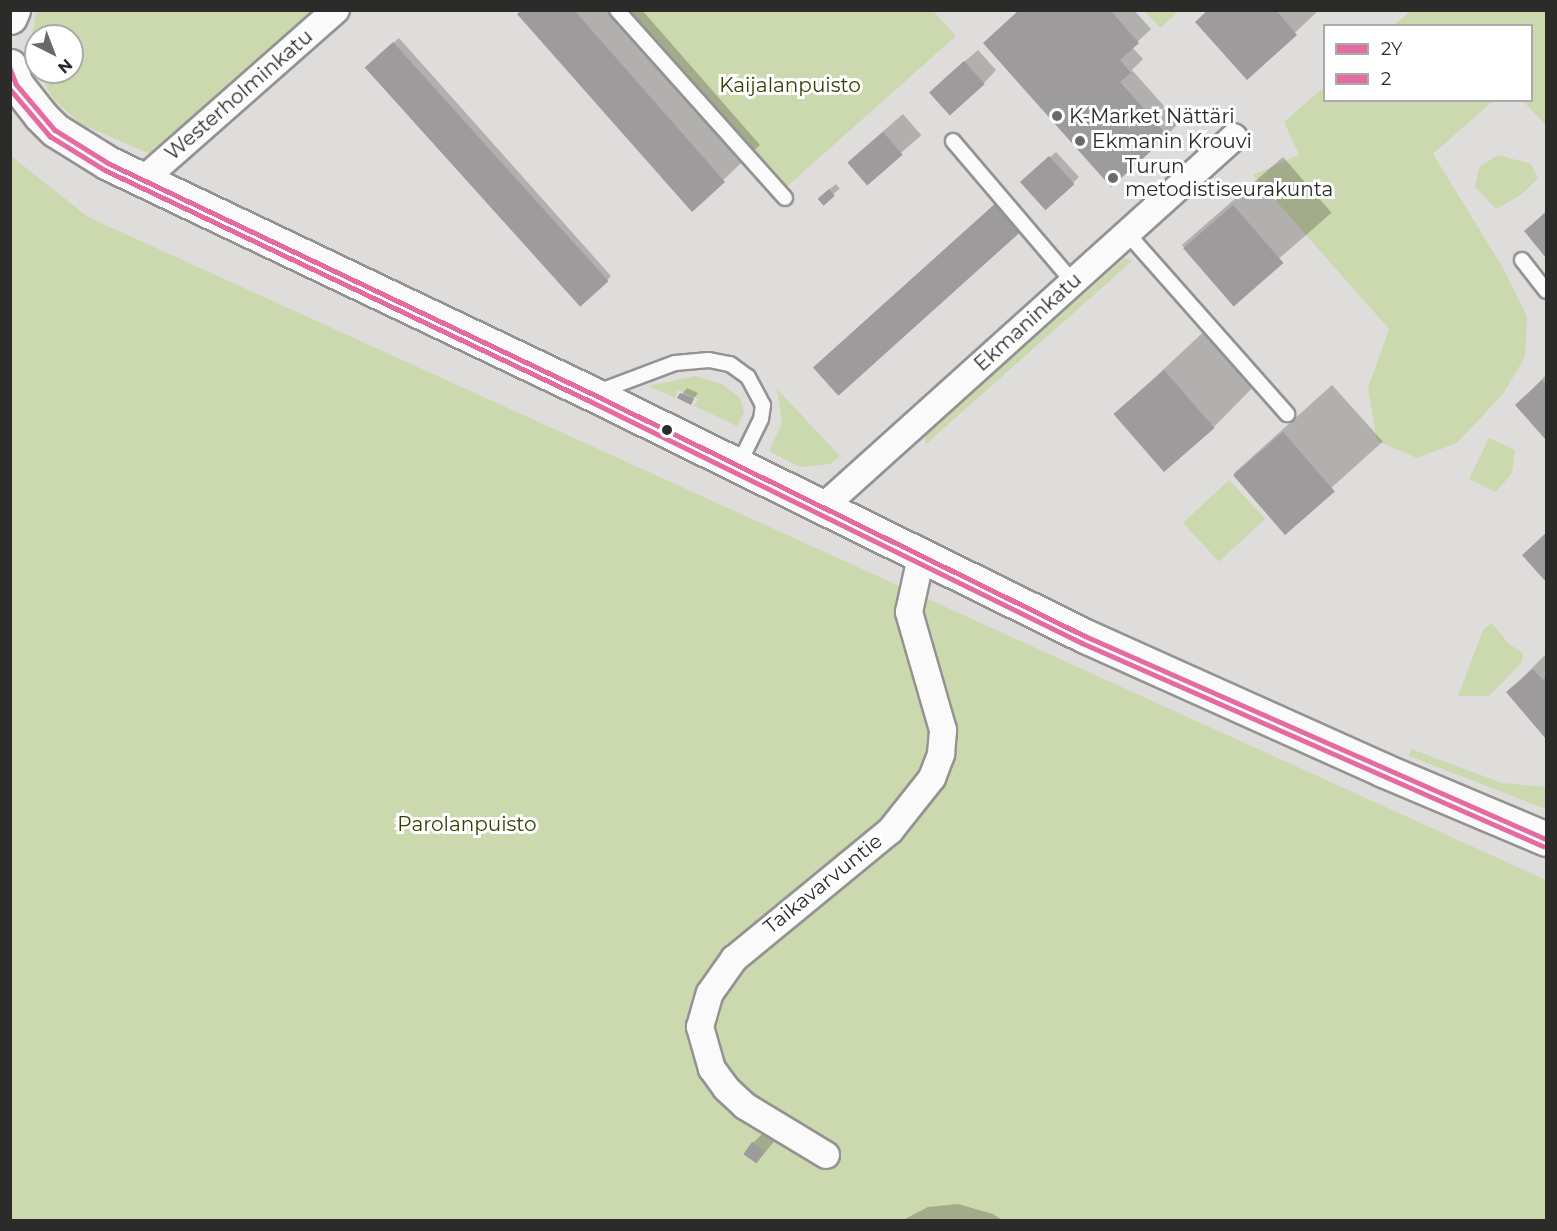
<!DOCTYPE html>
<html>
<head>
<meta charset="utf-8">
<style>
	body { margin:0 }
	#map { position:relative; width:1557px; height:1231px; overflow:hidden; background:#dfdddb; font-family:Montserrat,sans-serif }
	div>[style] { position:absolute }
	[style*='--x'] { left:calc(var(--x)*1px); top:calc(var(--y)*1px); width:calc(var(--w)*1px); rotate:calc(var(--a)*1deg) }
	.green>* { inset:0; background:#ccd8ad; transform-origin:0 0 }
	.shadow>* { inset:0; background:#0003; transform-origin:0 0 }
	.building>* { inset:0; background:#9d9b9b; transform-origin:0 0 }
	.roads { filter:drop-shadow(2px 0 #949392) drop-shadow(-2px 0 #949392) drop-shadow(0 2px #949392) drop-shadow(0 -2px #949392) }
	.lane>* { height:14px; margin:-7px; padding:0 7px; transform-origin:7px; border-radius:7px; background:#fafafa }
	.street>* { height:26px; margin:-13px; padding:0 13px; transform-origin:13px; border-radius:13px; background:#fafafa }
	.secondary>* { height:33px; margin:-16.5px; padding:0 16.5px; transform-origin:16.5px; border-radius:16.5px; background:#fafafa }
	.bus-1>* { height:4.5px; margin:-2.25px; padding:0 2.25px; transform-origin:2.25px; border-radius:2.25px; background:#e36ba1 }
	.bus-2>* { height:4.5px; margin:-2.25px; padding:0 2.25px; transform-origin:2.25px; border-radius:2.25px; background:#e36ba1 }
	.dots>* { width:16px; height:16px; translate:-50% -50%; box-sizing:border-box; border:3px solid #fff; border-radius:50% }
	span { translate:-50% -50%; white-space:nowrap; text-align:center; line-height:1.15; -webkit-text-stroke:6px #fff; paint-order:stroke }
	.park-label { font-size:20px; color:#344105 }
	.street-label { font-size:20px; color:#2b2b29 }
	.poi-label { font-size:20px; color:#2b2b29 }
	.left { translate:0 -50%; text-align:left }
	.frame { position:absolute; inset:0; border:12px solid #2b2b29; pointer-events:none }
	.legend { position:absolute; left:1323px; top:24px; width:210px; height:78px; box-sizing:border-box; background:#fff; border:2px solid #aaaaa9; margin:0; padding:8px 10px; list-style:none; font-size:18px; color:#2b2b29 }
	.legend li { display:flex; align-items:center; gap:12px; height:30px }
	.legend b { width:30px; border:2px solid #aaaaa9 }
	.north { position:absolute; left:24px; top:24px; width:60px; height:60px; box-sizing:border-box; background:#fff; border:2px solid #aaaaa9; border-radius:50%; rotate:138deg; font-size:16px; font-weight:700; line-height:24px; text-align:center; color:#2b2b29 }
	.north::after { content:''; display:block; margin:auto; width:21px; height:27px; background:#6a6967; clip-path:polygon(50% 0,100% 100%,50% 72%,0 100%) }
</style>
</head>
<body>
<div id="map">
	<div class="green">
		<i style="clip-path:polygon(36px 11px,318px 11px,157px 157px,81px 124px,53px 99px,39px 72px,72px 72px,72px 36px,36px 36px,36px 66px,29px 53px)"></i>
		<i style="clip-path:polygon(623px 11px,933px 11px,956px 36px,784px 189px)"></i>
		<i style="clip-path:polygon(1144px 11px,1179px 11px,1160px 28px)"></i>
		<i style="clip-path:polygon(1411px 11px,1546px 11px,1546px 125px,1523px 101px,1532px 100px,1532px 26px,1394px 25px)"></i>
		<i style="clip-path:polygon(1324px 87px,1324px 100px,1493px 101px,1433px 154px,1503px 268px,1527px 316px,1525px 357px,1503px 394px,1457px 443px,1417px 458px,1377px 441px,1368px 388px,1389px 329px,1253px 175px,1299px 155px,1284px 122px)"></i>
		<i style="clip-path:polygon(10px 155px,88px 217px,1546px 880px,1546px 1220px,11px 1220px)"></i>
		<i style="clip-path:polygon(1498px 155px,1531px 164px,1538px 178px,1521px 195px,1496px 209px,1475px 187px,1479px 167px)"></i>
		<i style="clip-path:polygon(1125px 258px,1132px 261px,926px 444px,924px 434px)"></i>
		<i style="clip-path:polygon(695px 376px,722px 384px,740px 398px,744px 412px,737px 426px,694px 406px,698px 399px,678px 390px,675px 398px,649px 386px)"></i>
		<i style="clip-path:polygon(777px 389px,840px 456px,830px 464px,800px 467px,769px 451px,782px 423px)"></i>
		<i style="clip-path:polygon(1489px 438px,1515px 450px,1512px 473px,1496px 492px,1469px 479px)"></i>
		<i style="left:1229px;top:480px;width:53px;height:63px;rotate:47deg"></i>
		<i style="clip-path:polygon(1492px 623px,1509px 644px,1523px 653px,1522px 662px,1489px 696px,1458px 696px,1483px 630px)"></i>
		<i style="clip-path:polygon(1411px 749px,1502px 783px,1546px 787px,1546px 809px,1409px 756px)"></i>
	</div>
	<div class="shadow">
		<i style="clip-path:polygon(523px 10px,642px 10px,760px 145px,692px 210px)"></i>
		<i style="clip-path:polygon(1020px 10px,1134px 10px,1151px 29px,1132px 47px,1143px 59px,1132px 70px,1179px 123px,1167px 135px)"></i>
		<i style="clip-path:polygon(1209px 10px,1319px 10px,1247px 78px)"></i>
		<i style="clip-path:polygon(399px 38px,611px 276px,606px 282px,372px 61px)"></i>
		<i style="clip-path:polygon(978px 50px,996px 70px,984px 83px,944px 79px)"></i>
		<i style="left:903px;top:114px;width:28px;height:73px;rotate:49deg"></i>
		<i style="clip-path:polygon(1056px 152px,1079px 177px,1073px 183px,1028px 176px)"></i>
		<i style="left:1283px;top:157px;width:74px;height:134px;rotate:49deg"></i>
		<i style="left:836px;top:184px;width:6px;height:22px;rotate:51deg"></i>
		<i style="clip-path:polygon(1546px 211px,1546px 256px,1526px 232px)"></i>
		<i style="clip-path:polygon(1213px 323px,1262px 378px,1214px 427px,1116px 414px)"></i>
		<i style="clip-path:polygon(1546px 375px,1546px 437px,1517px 405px)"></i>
		<i style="left:1332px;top:385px;width:76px;height:132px;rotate:48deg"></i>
		<i style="clip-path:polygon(687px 388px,698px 393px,690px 403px,679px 397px)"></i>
		<i style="clip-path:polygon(1546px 533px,1546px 579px,1525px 555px)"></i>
		<i style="clip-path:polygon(1546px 654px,1546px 736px,1508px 692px)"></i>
		<i style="clip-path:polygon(772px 1124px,783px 1131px,757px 1162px,753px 1143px)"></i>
		<i style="clip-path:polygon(958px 1204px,993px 1214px,1002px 1220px,903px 1220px,928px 1207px)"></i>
	</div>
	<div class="building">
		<i style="clip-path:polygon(522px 10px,574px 10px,725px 182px,692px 212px,517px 14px)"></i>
		<i style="clip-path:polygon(1019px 10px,1110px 10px,1139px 43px,1120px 60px,1131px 73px,1120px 82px,1168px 136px,1111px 187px,983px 43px)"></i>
		<i style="clip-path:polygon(1208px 10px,1276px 10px,1297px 35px,1247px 80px,1195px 22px)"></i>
		<i style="left:393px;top:42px;width:322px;height:38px;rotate:48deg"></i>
		<i style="left:964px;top:61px;width:31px;height:47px;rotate:48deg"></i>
		<i style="left:883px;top:132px;width:30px;height:47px;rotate:49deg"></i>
		<i style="left:1049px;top:156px;width:38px;height:39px;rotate:48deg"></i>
		<i style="left:829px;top:189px;width:9px;height:15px;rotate:49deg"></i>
		<i style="left:998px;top:201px;width:38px;height:249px;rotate:48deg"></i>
		<i style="left:1233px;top:205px;width:77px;height:66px;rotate:49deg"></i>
		<i style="clip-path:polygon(1546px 212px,1546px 258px,1524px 231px)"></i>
		<i style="left:1164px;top:370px;width:77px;height:67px;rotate:49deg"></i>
		<i style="clip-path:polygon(1542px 380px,1546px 385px,1546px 440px,1515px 405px)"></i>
		<i style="clip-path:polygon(680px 393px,694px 399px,691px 405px,677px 398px)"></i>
		<i style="left:1283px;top:432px;width:79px;height:66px;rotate:49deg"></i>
		<i style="clip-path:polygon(1546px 533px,1546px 582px,1522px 555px)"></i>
		<i style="clip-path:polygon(1533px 669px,1543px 680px,1546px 676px,1546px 739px,1506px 692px)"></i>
		<i style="left:752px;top:1142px;width:16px;height:15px;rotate:35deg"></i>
	</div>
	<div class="roads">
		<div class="lane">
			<i style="--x:617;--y:10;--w:252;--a:48.2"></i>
			<i style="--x:953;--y:141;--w:185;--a:49.6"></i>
			<i style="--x:1127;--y:233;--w:242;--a:48.5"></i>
			<i style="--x:1522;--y:260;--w:39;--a:52"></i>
			<i style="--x:595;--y:393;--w:85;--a:-20.6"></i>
			<i style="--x:675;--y:363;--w:34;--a:-5"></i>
			<i style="--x:709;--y:360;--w:21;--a:11"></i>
			<i style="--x:730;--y:364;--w:22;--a:36"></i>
			<i style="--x:748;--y:377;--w:32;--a:62"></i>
			<i style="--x:763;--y:405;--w:14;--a:98"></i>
			<i style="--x:761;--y:419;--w:52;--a:116.1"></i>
		</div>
		<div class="street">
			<i style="--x:143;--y:180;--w:257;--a:-41.4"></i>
			<i style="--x:822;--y:508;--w:554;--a:-42"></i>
			<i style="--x:826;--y:1155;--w:95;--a:-148.8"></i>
			<i style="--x:745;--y:1106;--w:26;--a:-137"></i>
			<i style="--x:726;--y:1088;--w:24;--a:-126"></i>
			<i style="--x:712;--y:1069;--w:44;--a:-105.9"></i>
			<i style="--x:700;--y:1027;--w:35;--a:-74"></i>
			<i style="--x:710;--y:993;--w:42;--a:-54.8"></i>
			<i style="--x:734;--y:959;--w:202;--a:-39.4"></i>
			<i style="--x:890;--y:831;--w:68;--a:-51.6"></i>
			<i style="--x:932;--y:778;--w:26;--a:-69"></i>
			<i style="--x:941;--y:754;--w:24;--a:-85"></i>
			<i style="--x:943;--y:730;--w:123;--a:-106.1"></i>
			<i style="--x:909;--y:612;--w:56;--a:-77.7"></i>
		</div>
		<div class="secondary">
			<i style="--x:10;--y:17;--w:8;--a:-67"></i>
			<i style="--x:10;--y:66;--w:19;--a:72"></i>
			<i style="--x:16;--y:84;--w:39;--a:52"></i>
			<i style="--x:40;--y:115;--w:21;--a:45"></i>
			<i style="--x:55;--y:130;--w:62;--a:31.9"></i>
			<i style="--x:108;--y:163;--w:537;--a:25.47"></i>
			<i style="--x:593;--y:394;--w:548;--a:26.19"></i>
			<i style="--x:1085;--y:636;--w:327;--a:24.2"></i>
			<i style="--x:1383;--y:770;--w:177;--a:22.9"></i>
		</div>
	</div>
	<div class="bus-1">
		<i style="--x:10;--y:68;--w:17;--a:69"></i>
		<i style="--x:16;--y:84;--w:60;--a:49.7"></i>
		<i style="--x:55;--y:130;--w:62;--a:31.9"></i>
		<i style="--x:108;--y:163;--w:537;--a:25.47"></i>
		<i style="--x:593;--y:394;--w:548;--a:26.19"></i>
		<i style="--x:1085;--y:636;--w:504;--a:23.77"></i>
	</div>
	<div class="bus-2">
		<i style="--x:10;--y:89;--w:62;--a:49.6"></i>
		<i style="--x:50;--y:136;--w:65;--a:31.7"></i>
		<i style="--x:105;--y:170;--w:537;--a:25.47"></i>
		<i style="--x:590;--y:401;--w:548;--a:26.19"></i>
		<i style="--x:1082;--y:643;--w:504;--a:23.77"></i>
	</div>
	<div class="dots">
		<i style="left:1057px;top:116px;background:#6a6967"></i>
		<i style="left:1080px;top:141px;background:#6a6967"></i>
		<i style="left:1113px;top:178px;background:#6a6967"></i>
		<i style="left:667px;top:430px;background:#2b2b29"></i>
	</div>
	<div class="park-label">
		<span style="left:790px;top:85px">Kaijalanpuisto</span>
		<span style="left:467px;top:824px">Parolanpuisto</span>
	</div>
	<div class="street-label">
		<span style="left:239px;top:95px;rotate:-41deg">Westerholminkatu</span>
		<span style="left:1028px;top:322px;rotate:-42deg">Ekmaninkatu</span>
		<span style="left:823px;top:884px;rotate:-39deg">Taikavarvuntie</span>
	</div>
	<div class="poi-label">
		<span class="left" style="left:1069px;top:116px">K-Market Nättäri</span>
		<span class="left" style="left:1092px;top:141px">Ekmanin Krouvi</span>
		<span class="left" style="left:1125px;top:178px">Turun<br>metodistiseurakunta</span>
	</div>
	<div class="frame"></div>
	<ul class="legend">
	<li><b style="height:8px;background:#e36ba1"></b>2Y</li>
	<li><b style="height:8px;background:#e36ba1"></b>2</li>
	</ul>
	<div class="north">N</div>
</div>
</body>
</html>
